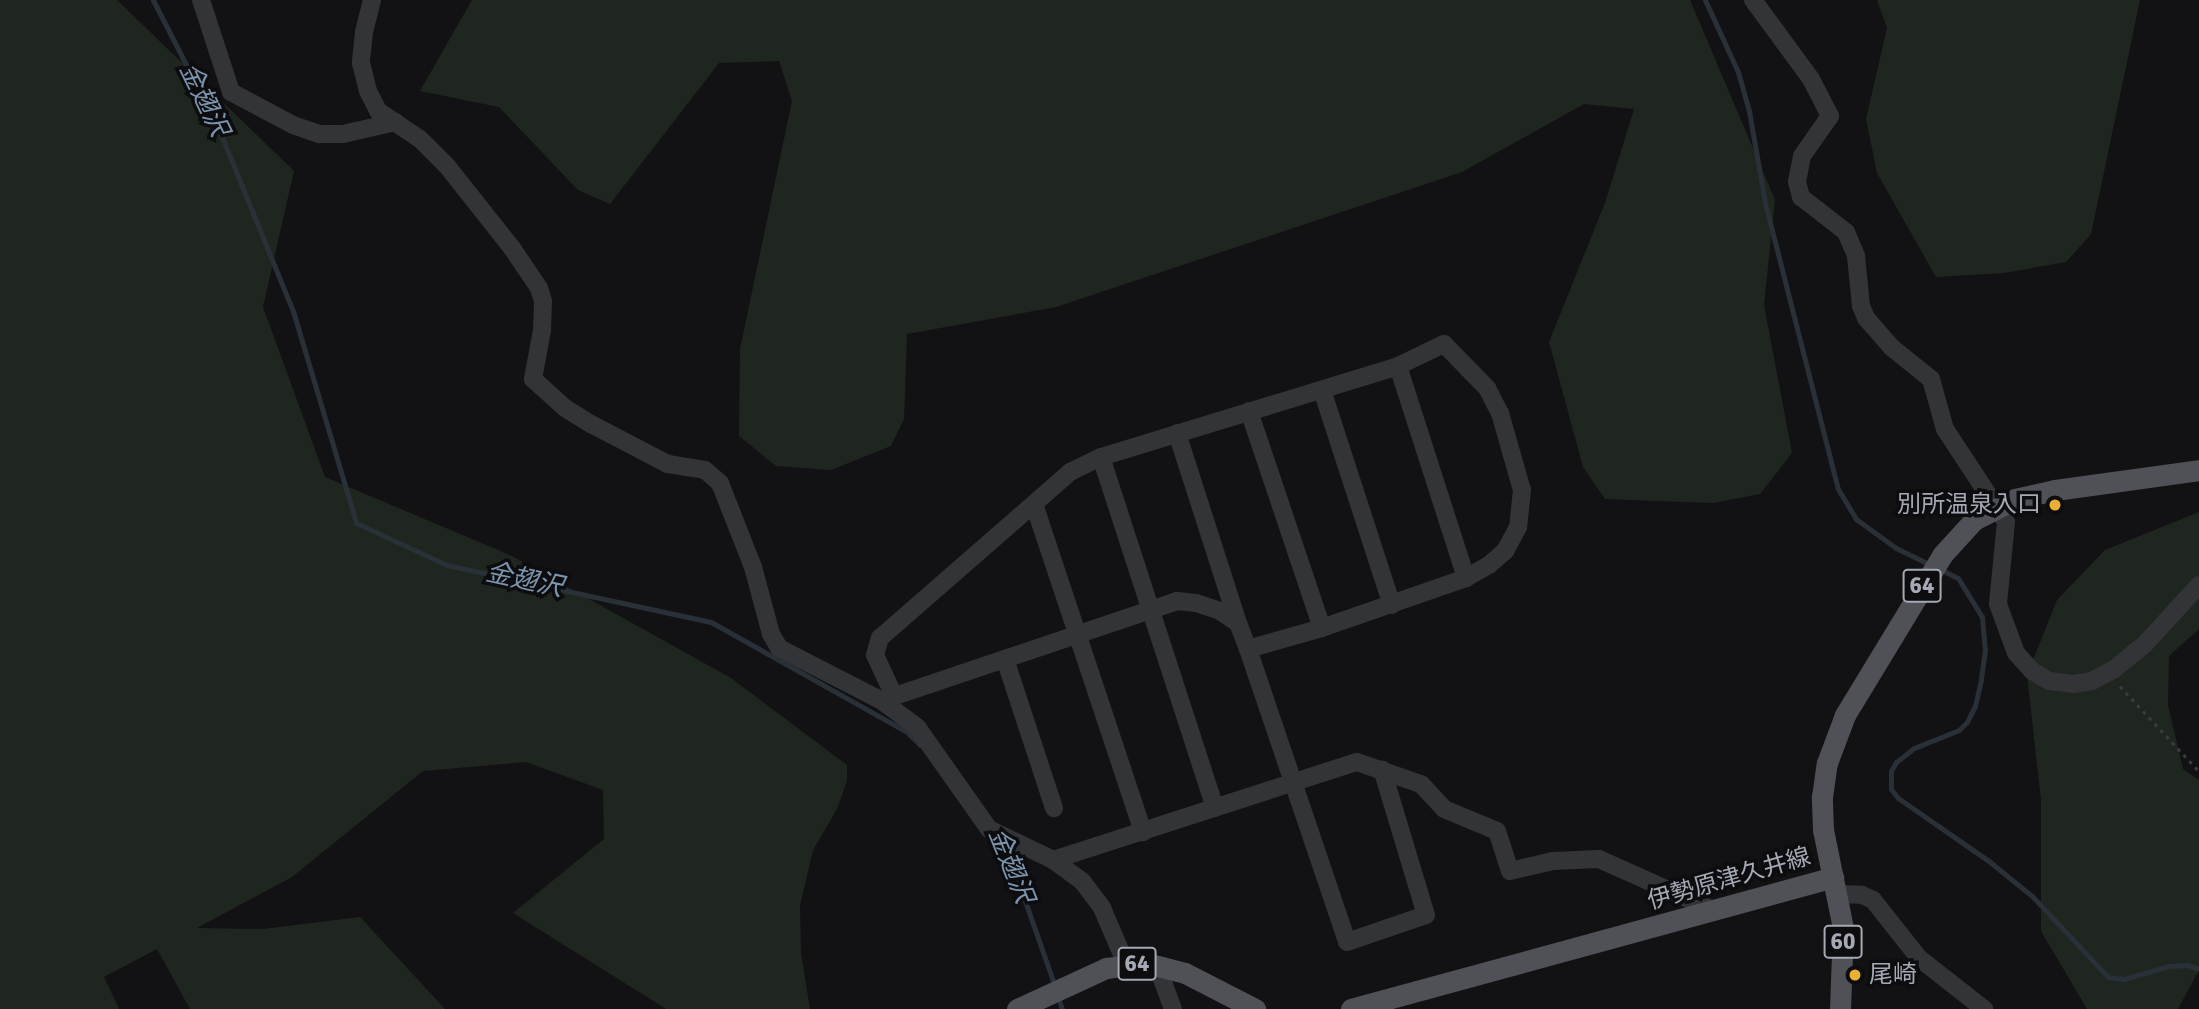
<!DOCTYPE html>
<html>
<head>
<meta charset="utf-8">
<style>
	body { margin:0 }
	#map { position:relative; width:2199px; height:1009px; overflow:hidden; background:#121214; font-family:Signika,"Noto Sans JP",sans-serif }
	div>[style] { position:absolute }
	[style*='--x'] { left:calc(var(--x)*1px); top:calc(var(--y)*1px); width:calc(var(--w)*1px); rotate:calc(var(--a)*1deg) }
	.green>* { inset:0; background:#1f261f }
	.stream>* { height:5px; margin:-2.5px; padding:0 2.5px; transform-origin:2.5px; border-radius:2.5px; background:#293037 }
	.path>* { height:2.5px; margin-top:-1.25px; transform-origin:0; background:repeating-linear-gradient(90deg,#393b3f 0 3.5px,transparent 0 8.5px) }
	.minor>* { height:18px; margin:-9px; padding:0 9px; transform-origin:9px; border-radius:9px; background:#333438 }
	.major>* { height:21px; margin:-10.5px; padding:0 10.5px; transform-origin:10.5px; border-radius:10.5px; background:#4f5157 }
	.dots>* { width:19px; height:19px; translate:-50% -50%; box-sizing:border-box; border:4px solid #0d0d0f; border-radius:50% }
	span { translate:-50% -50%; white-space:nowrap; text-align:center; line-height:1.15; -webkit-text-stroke:7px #0d0d0f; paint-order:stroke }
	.shield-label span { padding:2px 5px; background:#0d0d0f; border:2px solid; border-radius:5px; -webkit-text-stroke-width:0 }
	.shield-label { font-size:23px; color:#a4a9b4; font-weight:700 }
	.poi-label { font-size:24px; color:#a4a9b4 }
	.right { translate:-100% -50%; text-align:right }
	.left { translate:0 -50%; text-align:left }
	.street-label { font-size:24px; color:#a4a9b4 }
	.water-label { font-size:26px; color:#7c95ae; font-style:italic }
</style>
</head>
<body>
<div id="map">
	<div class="green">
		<i style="clip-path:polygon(0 0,117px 0,294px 171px,263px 307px,325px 477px,510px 555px,731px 678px,847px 765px,847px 781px,837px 809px,813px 850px,800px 906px,801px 953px,810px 1009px,666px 1009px,513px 913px,604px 839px,603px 790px,526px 762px,423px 771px,292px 877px,197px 928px,263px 929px,360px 917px,445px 1009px,190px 1009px,157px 949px,104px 977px,119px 1009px,0 1009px)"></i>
		<i style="clip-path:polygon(472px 0,1690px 0,1775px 200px,1764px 305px,1792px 453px,1760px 494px,1713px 503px,1605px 499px,1583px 467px,1549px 342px,1605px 203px,1634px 109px,1584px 104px,1462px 172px,1056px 307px,907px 334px,904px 419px,891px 446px,831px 470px,776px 466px,739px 436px,740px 349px,792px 101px,779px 61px,719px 63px,610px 204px,578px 190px,499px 107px,420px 91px)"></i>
		<i style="clip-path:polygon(1877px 0,2140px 0,2091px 234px,2066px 262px,2004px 273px,1936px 277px,1877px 173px,1866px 119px,1887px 28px)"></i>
		<i style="clip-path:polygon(2199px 512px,2199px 629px,2169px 656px,2168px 705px,2183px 769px,2199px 780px,2199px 970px,2178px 1009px,2087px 1009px,2041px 931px,2041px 800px,2027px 675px,2057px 600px,2105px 550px)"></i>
	</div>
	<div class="stream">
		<i style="--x:153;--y:0;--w:140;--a:62.9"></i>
		<i style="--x:217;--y:125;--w:201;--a:67.8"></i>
		<i style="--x:293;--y:311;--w:221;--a:73.4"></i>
		<i style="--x:356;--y:523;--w:100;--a:24.8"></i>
		<i style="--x:447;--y:565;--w:270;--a:12.2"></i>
		<i style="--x:711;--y:622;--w:225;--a:29.3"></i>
		<i style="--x:907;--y:732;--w:18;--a:45"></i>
		<i style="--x:1705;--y:0;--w:79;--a:65.4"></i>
		<i style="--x:1738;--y:72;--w:41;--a:74.2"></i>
		<i style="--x:1749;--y:111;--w:93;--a:80.1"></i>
		<i style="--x:1765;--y:203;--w:295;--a:75.7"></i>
		<i style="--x:1838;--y:489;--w:35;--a:59"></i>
		<i style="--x:1856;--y:519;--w:49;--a:35.9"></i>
		<i style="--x:1896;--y:548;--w:37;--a:26"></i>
		<i style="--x:1938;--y:568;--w:22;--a:27"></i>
		<i style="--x:1958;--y:578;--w:46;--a:58.4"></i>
		<i style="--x:1982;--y:617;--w:33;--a:85"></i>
		<i style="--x:1985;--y:650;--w:30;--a:98"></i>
		<i style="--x:1981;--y:680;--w:27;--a:103"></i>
		<i style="--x:1975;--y:706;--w:18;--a:117"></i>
		<i style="--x:1967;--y:722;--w:11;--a:135"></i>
		<i style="--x:1959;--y:730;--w:48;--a:158.2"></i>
		<i style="--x:1914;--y:748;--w:23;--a:142"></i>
		<i style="--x:1896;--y:762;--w:10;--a:119"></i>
		<i style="--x:1891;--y:771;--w:18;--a:90"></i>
		<i style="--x:1891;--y:789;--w:11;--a:52"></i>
		<i style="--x:1898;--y:798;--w:112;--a:34.8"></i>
		<i style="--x:1990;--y:862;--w:54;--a:39"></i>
		<i style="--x:2032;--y:896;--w:111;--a:46.8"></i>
		<i style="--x:2108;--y:977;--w:16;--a:7"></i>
		<i style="--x:2124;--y:979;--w:47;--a:-16.1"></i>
		<i style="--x:2169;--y:966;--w:18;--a:-3"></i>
		<i style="--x:2187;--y:965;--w:13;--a:18"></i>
		<i style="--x:1004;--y:841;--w:155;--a:70.7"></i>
		<i style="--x:1058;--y:997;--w:13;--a:72"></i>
	</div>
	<div class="path">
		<i style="--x:2120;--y:686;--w:116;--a:47.1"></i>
	</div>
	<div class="minor">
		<i style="--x:201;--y:0;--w:97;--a:71.9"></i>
		<i style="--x:231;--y:92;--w:70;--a:28"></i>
		<i style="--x:293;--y:125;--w:28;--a:19"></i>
		<i style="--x:319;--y:134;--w:24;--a:0"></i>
		<i style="--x:343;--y:134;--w:54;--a:-12.8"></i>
		<i style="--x:372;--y:0;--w:33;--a:104"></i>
		<i style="--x:364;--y:32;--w:31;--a:96"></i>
		<i style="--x:361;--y:63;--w:29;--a:76"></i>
		<i style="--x:368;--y:91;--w:22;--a:63"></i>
		<i style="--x:378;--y:111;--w:50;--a:33.7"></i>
		<i style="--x:420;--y:139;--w:38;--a:45"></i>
		<i style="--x:447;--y:166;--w:105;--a:51.6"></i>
		<i style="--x:512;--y:248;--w:48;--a:56"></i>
		<i style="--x:539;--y:288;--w:14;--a:73"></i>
		<i style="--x:543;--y:301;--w:29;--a:92"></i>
		<i style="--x:542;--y:330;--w:50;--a:100.4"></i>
		<i style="--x:533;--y:379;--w:43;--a:42.2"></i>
		<i style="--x:565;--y:408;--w:31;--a:32"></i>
		<i style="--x:591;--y:424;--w:87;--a:27.5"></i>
		<i style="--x:668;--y:464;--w:37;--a:9"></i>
		<i style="--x:705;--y:470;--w:20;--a:41"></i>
		<i style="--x:720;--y:483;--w:90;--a:68.6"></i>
		<i style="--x:753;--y:567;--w:69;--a:75"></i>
		<i style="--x:771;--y:634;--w:16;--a:60"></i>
		<i style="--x:779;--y:648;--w:116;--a:27.2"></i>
		<i style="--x:882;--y:701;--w:44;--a:36.6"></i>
		<i style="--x:917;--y:727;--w:125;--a:54.8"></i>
		<i style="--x:989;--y:829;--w:71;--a:25.8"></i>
		<i style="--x:1053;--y:860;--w:36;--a:36"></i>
		<i style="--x:1082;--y:881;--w:34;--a:53"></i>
		<i style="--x:1102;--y:908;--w:61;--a:66.8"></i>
		<i style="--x:1753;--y:0;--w:98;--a:53.7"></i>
		<i style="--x:1811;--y:79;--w:42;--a:62.8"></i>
		<i style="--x:1830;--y:116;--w:49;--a:125"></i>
		<i style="--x:1802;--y:156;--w:26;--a:101"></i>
		<i style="--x:1797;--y:182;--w:16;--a:75"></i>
		<i style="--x:1801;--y:197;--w:57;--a:37.9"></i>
		<i style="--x:1846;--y:232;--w:26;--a:67"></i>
		<i style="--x:1856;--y:256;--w:50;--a:84.3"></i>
		<i style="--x:1861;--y:306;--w:13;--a:67"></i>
		<i style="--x:1866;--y:318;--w:38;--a:49"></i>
		<i style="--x:1891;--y:347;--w:51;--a:38.7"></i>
		<i style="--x:1931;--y:379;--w:52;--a:74.4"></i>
		<i style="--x:1945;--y:429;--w:111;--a:56.7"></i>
		<i style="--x:2006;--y:522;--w:82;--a:95.6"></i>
		<i style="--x:1998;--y:604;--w:52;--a:69.8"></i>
		<i style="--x:2016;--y:653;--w:24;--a:48"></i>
		<i style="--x:2032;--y:671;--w:20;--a:30"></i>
		<i style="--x:2049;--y:681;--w:24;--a:7"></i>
		<i style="--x:2073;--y:684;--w:19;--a:-9"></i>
		<i style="--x:2092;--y:681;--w:24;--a:-28"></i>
		<i style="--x:2113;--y:670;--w:40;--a:-39"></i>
		<i style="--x:2144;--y:645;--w:81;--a:-47.5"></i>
		<i style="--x:1398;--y:366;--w:223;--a:72.2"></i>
		<i style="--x:1322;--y:390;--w:226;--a:72"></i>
		<i style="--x:1249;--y:411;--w:229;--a:71.4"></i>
		<i style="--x:1177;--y:433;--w:200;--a:72.2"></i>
		<i style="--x:1101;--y:457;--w:369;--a:72"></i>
		<i style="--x:1034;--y:504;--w:346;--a:71.6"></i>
		<i style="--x:1005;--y:659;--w:157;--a:71.8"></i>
		<i style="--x:894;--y:696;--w:45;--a:-114.9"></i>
		<i style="--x:875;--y:655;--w:18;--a:-74"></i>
		<i style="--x:880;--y:638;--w:252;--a:-41.1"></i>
		<i style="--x:1070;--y:472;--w:34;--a:-26"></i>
		<i style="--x:1101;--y:457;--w:311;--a:-17"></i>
		<i style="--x:1398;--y:366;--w:51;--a:-25.6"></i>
		<i style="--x:1444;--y:344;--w:62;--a:45.7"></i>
		<i style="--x:1487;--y:388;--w:28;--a:63"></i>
		<i style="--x:1500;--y:413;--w:80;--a:74.1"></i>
		<i style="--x:1522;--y:490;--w:37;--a:96"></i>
		<i style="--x:1518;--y:527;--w:27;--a:118"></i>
		<i style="--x:1505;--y:551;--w:21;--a:139"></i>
		<i style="--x:1489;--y:565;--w:26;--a:151"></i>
		<i style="--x:1466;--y:578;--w:152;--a:160.9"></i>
		<i style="--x:1322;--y:628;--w:77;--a:164.2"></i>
		<i style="--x:883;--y:700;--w:310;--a:-18.6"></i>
		<i style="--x:1177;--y:601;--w:19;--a:6"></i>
		<i style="--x:1196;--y:603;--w:25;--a:18"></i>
		<i style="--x:1220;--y:611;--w:22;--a:34"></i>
		<i style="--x:1238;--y:623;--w:28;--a:69"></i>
		<i style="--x:1248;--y:649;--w:309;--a:71.3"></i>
		<i style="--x:1347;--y:942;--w:83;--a:-18.9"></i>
		<i style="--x:1426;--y:915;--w:152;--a:-106.8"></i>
		<i style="--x:1053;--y:860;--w:319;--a:-17.9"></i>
		<i style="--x:1357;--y:762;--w:68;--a:19"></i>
		<i style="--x:1421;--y:784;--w:34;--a:47"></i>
		<i style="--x:1444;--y:809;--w:57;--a:22.5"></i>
		<i style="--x:1497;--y:831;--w:42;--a:72"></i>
		<i style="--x:1510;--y:871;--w:44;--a:-13.1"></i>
		<i style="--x:1553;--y:861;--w:46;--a:-2.5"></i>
		<i style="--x:1599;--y:859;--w:127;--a:24.1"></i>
		<i style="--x:1838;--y:894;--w:24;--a:2"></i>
		<i style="--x:1862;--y:895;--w:12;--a:24"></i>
		<i style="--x:1873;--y:900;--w:74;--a:51.6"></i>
		<i style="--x:1919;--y:958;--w:83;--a:38.1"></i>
		<i style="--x:1163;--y:966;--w:13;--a:94"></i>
		<i style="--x:1162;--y:979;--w:32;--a:70"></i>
	</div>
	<div class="major">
		<i style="--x:1017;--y:1009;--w:98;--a:-24.7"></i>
		<i style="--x:1106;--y:968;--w:40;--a:-7.1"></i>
		<i style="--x:1146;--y:963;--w:40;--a:14.4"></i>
		<i style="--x:1185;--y:973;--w:79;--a:27.2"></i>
		<i style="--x:1351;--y:1009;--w:500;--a:-15.3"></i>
		<i style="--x:1840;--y:1009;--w:81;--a:-87.9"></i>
		<i style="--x:1843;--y:928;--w:100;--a:-101.5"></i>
		<i style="--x:1823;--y:830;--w:33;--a:-92"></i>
		<i style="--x:1822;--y:797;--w:34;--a:-82"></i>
		<i style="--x:1827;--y:763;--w:51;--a:-69.4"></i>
		<i style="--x:1845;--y:715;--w:188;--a:-58.7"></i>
		<i style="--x:1943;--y:554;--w:46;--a:-47.6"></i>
		<i style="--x:1974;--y:520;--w:46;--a:-27.1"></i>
		<i style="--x:2015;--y:499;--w:41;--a:-12.7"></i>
		<i style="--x:2055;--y:490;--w:145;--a:-7.9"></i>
	</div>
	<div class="dots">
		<i style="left:2055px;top:505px;background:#e9b034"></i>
		<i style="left:1855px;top:975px;background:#e9b034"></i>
	</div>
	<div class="shield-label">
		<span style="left:1922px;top:586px">64</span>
		<span style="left:1843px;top:942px">60</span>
		<span style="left:1137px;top:964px">64</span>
	</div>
	<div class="poi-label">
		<span class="right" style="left:2041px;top:505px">別所温泉入口</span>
		<span class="left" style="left:1869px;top:975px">尾崎</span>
	</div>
	<div class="street-label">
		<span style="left:1729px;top:879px;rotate:-16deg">伊勢原津久井線</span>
	</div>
	<div class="water-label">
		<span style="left:203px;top:100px;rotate:64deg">金翅沢</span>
		<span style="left:524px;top:581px;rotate:12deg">金翅沢</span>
		<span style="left:1010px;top:866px;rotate:68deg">金翅沢</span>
	</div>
</div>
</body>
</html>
